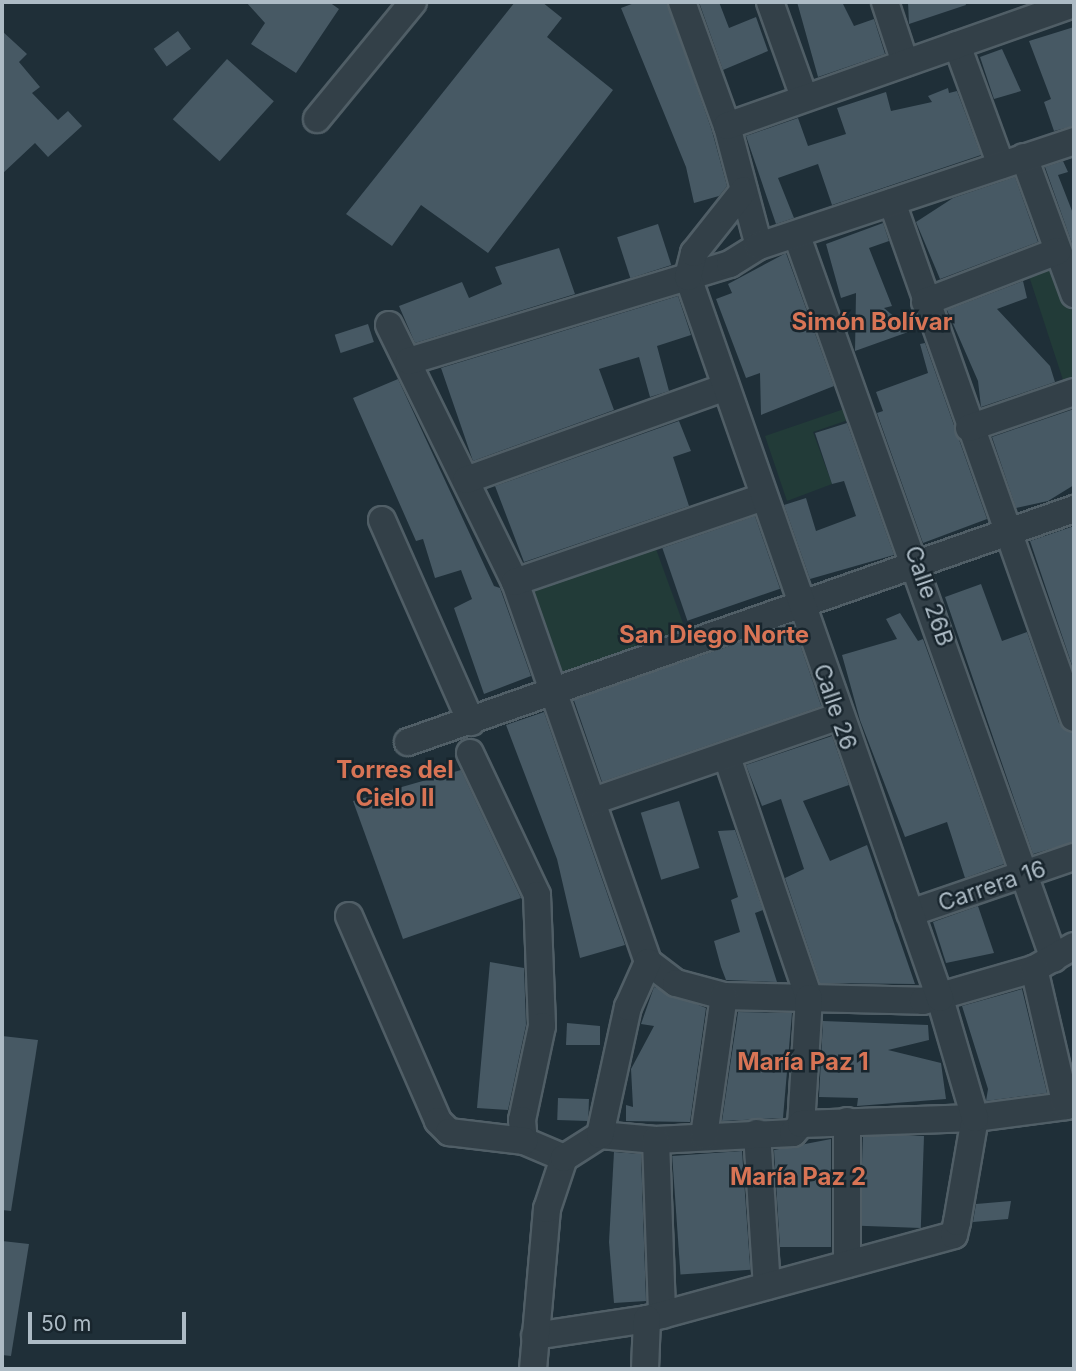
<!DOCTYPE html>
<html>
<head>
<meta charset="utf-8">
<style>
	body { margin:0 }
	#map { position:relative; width:1076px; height:1371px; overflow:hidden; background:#1f2f38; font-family:Inter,sans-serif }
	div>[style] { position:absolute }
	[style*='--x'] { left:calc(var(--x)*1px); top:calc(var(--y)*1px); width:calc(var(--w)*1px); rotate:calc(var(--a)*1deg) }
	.green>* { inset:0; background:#223b38; transform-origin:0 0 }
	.building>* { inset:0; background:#475964; transform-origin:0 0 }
	.roads { filter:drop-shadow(2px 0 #505e66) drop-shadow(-2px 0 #505e66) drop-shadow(0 2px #505e66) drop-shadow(0 -2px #505e66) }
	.minor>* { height:26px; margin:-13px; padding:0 13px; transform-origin:13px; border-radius:13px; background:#334048 }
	span { translate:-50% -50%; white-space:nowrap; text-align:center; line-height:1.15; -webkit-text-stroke:5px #18252d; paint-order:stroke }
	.street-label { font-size:23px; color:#adbbc5 }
	.neighbourhood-label { font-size:24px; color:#d87455; font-weight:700 }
	.frame { position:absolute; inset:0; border:4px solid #adbbc5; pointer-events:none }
	.scale { position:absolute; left:28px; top:1312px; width:158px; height:32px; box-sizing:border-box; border:4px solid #adbbc5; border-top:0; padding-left:9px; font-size:21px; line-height:24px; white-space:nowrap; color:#adbbc5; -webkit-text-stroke:5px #18252d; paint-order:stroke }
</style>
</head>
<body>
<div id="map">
	<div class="green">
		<i style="clip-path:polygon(1056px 267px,1074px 316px,1074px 382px,1065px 386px,1029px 276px)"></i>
		<i style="clip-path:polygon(850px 407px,854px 418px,813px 432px,832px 484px,787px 501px,765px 436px)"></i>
		<i style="left:652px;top:538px;width:97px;height:141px;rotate:70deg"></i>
	</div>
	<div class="building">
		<i style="clip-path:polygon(246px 2px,329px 2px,339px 9px,296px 73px,251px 44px,265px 23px)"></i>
		<i style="clip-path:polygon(515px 2px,542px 2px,562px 18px,547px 37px,613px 90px,488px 253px,421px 205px,392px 246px,346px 214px)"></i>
		<i style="clip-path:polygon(637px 2px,667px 2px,712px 131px,727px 186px,719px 196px,694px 203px,686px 167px,621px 8px)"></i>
		<i style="clip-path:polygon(699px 2px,719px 2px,729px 28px,756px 17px,768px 51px,723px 70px)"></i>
		<i style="clip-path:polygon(797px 2px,842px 2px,854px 26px,874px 19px,885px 54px,818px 77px)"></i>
		<i style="clip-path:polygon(908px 2px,965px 2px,966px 5px,909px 24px)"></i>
		<i style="clip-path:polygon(1074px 27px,1074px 126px,1054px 131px,1044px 102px,1051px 99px,1029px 41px)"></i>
		<i style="clip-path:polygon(2px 31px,27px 54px,19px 62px,40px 87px,32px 93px,58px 120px,68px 111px,82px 126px,48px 157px,35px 143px,2px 174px)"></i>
		<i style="left:178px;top:31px;width:22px;height:30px;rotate:54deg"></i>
		<i style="clip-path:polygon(1002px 49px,1021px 91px,994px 99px,980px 57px)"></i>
		<i style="left:227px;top:59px;width:63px;height:81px;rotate:42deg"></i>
		<i style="clip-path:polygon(948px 88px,949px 93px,957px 91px,981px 155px,832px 205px,818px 164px,778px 178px,794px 218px,776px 224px,746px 136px,798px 118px,808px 146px,846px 134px,837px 108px,886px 92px,891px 111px,932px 102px,928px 96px)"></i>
		<i style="clip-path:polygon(1063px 161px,1068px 172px,1058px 175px,1074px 216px,1074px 249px,1045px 167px)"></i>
		<i style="clip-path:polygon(1015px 177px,1038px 242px,940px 279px,916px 222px,953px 198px)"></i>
		<i style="clip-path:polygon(883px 223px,889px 241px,869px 248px,892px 306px,884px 308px,911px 331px,855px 351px,856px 293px,841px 298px,826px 244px)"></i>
		<i style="left:658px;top:224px;width:43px;height:43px;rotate:72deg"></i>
		<i style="clip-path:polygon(559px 248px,575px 294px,415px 343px,399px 306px,462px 282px,469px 298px,502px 284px,495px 267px)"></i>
		<i style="clip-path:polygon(786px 253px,834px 386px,761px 415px,760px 373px,746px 378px,716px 299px,732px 293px,728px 284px)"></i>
		<i style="clip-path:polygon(1023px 281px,1027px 298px,997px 309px,1050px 366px,1055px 382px,981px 407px,978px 381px,947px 310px)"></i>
		<i style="clip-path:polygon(678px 296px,691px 335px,657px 346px,669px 391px,650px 397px,639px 357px,599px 369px,614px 410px,473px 461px,441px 368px)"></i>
		<i style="left:368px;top:324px;width:19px;height:35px;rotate:72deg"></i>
		<i style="clip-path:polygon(925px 343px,987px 519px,923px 543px,877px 413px,883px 411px,876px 392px,928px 373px,920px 344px)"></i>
		<i style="clip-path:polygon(398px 379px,494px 586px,500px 588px,531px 676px,484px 694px,454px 608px,472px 599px,461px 570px,435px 578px,423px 539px,416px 541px,353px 398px)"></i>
		<i style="clip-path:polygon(1074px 409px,1074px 485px,1048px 501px,1016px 508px,992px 437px)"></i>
		<i style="clip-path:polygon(679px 421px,691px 451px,673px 457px,689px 506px,524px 562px,495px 486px)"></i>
		<i style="clip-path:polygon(847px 423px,894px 555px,810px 579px,784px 505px,806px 498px,816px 531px,856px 516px,844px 481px,832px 484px,815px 433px)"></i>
		<i style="left:755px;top:516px;width:77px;height:98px;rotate:71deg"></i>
		<i style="clip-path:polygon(1074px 526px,1074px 671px,1030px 541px)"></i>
		<i style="clip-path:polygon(981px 584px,1002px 641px,1027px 632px,1059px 723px,1074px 733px,1074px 842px,1033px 854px,945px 597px)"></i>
		<i style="clip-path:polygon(900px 613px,918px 641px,923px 639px,1004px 864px,965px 878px,947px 822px,905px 837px,860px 720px,842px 655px,897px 639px,886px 619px)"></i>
		<i style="left:793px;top:624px;width:87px;height:232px;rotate:71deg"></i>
		<i style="clip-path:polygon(544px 712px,625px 945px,580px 958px,557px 859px,506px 725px)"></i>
		<i style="clip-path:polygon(832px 736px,849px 785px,803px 801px,830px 861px,867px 845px,915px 984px,820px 983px,785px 878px,804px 869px,781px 799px,762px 806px,746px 765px)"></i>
		<i style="clip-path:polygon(461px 770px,521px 898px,403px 939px,353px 801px)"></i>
		<i style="left:679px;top:801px;width:70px;height:40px;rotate:73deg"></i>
		<i style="clip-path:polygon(735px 830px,763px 910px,755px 913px,777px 982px,726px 980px,721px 967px,714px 941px,740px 932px,731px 900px,738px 897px,718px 831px)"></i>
		<i style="clip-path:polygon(978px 906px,994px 953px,946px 963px,933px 922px)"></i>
		<i style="clip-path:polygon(490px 962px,524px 968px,526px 1025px,508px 1110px,477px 1108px)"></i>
		<i style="clip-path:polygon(654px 987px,706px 1008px,690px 1122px,626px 1121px,626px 1105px,633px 1107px,631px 1069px,654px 1026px,641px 1024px)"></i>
		<i style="clip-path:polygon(1022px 989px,1047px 1093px,986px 1101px,988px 1089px,962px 1006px)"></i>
		<i style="clip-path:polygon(738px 1012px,792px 1013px,783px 1118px,722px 1121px)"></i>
		<i style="clip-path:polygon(823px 1021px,928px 1025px,929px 1040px,888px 1050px,941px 1063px,946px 1099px,857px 1106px,858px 1098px,819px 1097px)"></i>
		<i style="clip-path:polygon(567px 1023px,600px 1026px,600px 1045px,566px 1045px)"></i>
		<i style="clip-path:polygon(2px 1036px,38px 1040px,11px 1211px,2px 1210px)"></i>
		<i style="left:558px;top:1098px;width:31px;height:22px;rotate:2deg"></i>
		<i style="left:924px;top:1136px;width:92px;height:61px;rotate:92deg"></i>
		<i style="clip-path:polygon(831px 1139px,831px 1247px,780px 1247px,774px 1150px)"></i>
		<i style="left:742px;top:1151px;width:119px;height:70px;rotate:86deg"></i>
		<i style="clip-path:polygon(614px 1152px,641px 1154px,646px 1301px,614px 1303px,609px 1242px)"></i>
		<i style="clip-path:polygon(1011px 1201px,1008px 1219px,973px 1222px,976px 1204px)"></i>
		<i style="clip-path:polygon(2px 1241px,29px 1244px,11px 1356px,2px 1355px)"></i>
	</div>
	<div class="roads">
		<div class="minor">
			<i style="--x:682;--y:2;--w:132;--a:70.1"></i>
			<i style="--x:727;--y:126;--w:124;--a:75.1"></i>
			<i style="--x:770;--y:2;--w:101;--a:70.3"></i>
			<i style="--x:885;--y:2;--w:64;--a:71.8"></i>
			<i style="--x:957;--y:45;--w:128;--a:69.9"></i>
			<i style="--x:317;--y:119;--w:151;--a:-50.6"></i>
			<i style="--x:727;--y:126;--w:368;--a:-19.4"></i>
			<i style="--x:1024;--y:157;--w:146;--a:69.9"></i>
			<i style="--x:892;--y:202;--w:547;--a:70.57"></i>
			<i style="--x:797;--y:236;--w:767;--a:70.43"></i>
			<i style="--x:925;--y:302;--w:142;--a:-21"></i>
			<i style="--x:389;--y:325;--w:286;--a:63.9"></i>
			<i style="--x:515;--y:582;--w:403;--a:70.7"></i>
			<i style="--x:648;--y:962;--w:35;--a:37"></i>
			<i style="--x:676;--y:983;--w:50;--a:15.2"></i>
			<i style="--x:724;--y:996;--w:199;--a:1.4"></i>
			<i style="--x:923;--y:1001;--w:116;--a:-16.1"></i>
			<i style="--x:1034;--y:969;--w:46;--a:-29.9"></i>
			<i style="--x:409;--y:361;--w:335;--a:-16.8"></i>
			<i style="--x:730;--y:264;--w:34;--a:-32"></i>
			<i style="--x:759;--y:246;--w:332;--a:-18.4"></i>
			<i style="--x:969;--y:428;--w:111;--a:-18.9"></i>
			<i style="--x:466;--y:480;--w:276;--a:-19.7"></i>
			<i style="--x:382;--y:520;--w:221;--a:66.2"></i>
			<i style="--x:515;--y:582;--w:262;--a:-18.9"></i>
			<i style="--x:408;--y:742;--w:706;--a:-19.28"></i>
			<i style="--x:470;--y:753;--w:157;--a:64.7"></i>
			<i style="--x:537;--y:895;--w:131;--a:87.8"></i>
			<i style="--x:542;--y:1026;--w:96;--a:102"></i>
			<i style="--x:522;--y:1120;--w:21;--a:85"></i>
			<i style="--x:524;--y:1141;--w:43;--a:23"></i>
			<i style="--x:728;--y:760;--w:251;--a:71.2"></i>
			<i style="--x:809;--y:998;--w:126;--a:93.6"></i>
			<i style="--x:593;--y:801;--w:258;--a:-19"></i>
			<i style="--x:910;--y:913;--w:173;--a:-18.9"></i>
			<i style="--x:349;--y:916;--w:223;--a:66.5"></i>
			<i style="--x:438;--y:1121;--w:16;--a:45"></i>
			<i style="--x:449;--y:1132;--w:76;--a:6.8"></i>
			<i style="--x:757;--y:1133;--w:153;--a:86.3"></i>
			<i style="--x:600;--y:1135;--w:56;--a:5.1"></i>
			<i style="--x:656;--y:1140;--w:137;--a:-2.9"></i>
			<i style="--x:793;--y:1133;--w:12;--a:-48"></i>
			<i style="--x:801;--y:1124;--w:174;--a:-2"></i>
			<i style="--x:975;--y:1118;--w:92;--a:-7.5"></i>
			<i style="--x:1066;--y:1106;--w:141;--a:-103.1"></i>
			<i style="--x:704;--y:1136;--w:141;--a:-81.9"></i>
			<i style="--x:656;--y:1140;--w:175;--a:88"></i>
			<i style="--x:847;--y:1264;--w:143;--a:-90"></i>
			<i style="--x:535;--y:1336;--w:113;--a:-8.6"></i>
			<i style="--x:647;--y:1319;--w:318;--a:-15.3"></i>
			<i style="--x:954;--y:1235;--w:13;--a:-77"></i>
			<i style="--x:957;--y:1222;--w:106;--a:-80.2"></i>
			<i style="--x:975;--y:1118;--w:125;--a:-106.3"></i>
			<i style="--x:940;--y:998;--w:764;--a:-109.27"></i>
			<i style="--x:688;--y:277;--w:25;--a:-76"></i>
			<i style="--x:694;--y:253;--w:80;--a:-51.6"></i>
			<i style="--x:533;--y:1369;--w:161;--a:-85"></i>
			<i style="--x:547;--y:1209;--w:54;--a:-71.6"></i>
			<i style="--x:564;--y:1158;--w:43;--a:-32.6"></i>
			<i style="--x:600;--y:1135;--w:131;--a:-77.7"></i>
			<i style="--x:628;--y:1007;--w:49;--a:-66"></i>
			<i style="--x:645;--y:1369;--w:50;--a:-87.7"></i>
		</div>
	</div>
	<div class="street-label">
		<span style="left:929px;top:596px;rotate:71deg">Calle 26B</span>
		<span style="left:835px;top:707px;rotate:71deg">Calle 26</span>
		<span style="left:992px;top:886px;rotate:-19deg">Carrera 16</span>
	</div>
	<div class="neighbourhood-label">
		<span style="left:872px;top:322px">Simón Bolívar</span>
		<span style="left:714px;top:635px">San Diego Norte</span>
		<span style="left:395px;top:784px">Torres del<br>Cielo II</span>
		<span style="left:803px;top:1062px">María Paz 1</span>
		<span style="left:798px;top:1177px">María Paz 2</span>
	</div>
	<div class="frame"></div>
	<div class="scale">50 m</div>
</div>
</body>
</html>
